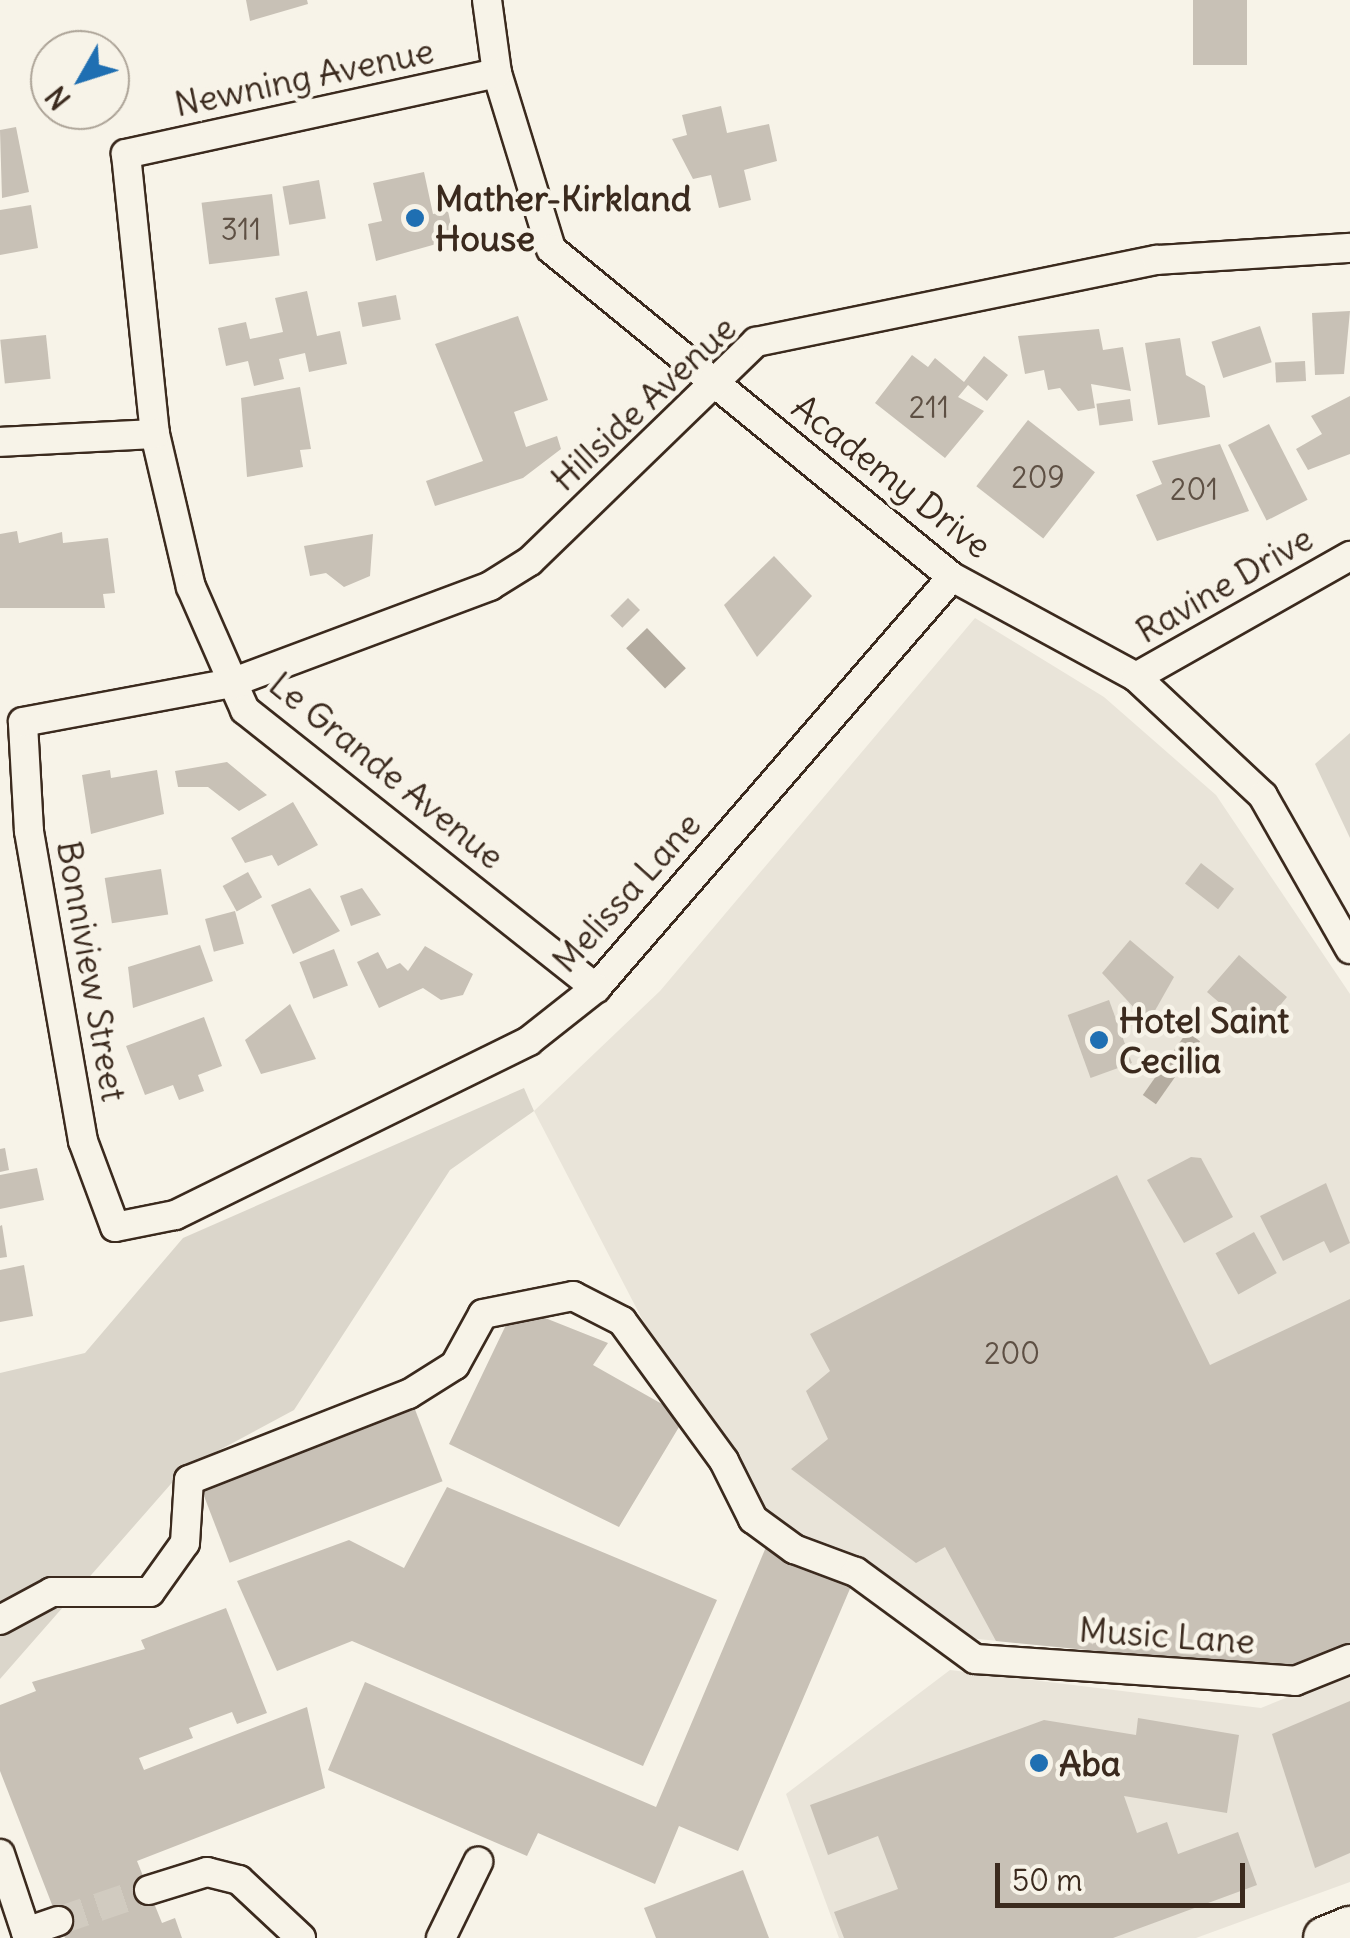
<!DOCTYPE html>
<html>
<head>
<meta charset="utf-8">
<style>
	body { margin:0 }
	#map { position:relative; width:1350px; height:1938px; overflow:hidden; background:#f7f3e8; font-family:Delius,sans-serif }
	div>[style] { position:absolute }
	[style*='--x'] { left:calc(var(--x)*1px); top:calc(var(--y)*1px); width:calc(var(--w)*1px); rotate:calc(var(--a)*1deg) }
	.built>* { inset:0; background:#e9e4d9 }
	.green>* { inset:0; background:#dbd6cb }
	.water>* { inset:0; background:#b4aca0; transform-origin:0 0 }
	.building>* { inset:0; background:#c8c1b6; transform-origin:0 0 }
	.street-tunnel>* { height:28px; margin-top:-14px; transform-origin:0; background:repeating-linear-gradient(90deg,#d1cbc0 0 28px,transparent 0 42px) }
	.roads { filter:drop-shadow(2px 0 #3b2a1e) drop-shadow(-2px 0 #3b2a1e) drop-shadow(0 2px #3b2a1e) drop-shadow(0 -2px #3b2a1e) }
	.street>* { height:28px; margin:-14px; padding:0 14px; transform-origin:14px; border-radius:14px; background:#f7f3e8 }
	.primary>* { height:42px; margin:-21px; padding:0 21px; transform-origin:21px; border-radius:21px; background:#f7f3e8 }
	.dots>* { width:28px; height:28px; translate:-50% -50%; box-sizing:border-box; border:5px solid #f7f3e8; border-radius:50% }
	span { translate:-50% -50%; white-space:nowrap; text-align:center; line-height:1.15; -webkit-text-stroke:9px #f7f3e8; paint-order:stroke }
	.number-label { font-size:30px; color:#5e5044 }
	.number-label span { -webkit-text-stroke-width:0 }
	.street-label { font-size:35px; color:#3b2a1e }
	.poi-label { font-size:35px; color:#3b2a1e; font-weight:700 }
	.left { translate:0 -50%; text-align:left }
	.north { position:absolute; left:30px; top:30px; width:100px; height:100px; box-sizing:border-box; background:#f7f3e8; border:2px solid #aca397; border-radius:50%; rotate:231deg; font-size:28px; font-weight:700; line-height:40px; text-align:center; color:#3b2a1e }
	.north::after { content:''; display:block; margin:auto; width:35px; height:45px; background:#1f6fb2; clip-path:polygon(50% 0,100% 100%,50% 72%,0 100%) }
	.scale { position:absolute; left:995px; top:1863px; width:250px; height:45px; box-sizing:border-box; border:5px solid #3b2a1e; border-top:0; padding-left:12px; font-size:30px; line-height:35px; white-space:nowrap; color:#3b2a1e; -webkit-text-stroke:8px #f7f3e8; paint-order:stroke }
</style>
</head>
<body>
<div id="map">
	<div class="built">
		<i style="clip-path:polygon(975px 618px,1104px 697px,1216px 795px,1350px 994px,1350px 1645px,1293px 1670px,958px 1637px,772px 1521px,680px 1392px,534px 1111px,660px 991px)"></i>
		<i style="clip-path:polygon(950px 1670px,1261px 1708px,1350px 1672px,1350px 1882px,1196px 1938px,839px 1938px,786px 1794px)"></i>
	</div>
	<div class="green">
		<i style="clip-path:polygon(1350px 733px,1350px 838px,1315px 764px)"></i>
		<i style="clip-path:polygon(524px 1088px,534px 1111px,450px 1170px,294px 1410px,184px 1469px,0 1679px,0 1373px,85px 1353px,183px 1238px)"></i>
	</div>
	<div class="water">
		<i style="left:647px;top:628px;width:56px;height:29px;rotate:46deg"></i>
		<i style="left:1187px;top:1032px;width:16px;height:77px;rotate:35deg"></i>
	</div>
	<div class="building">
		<i style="clip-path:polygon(246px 0,307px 0,308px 4px,250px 21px)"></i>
		<i style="left:1193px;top:0;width:54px;height:65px"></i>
		<i style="clip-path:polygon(721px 106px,727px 133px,769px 124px,777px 161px,744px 170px,751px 200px,719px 208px,711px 175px,693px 179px,672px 139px,687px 135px,682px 115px)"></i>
		<i style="clip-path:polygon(16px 127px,29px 192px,2px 198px,0 130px)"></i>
		<i style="clip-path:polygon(424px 172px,433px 214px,448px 211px,454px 239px,376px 261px,368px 224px,382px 221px,373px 183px)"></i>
		<i style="left:319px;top:180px;width:39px;height:37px;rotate:80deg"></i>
		<i style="left:272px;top:194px;width:62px;height:71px;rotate:83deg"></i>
		<i style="clip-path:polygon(31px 205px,38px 248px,0 255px,0 210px)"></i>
		<i style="clip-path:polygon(307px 291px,317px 336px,340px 331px,347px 364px,309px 372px,305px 353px,279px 359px,284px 379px,254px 386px,248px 361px,226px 366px,218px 328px,246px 322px,250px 339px,283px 332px,275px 298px)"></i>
		<i style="left:396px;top:295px;width:25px;height:39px;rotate:79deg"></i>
		<i style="clip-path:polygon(1350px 311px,1344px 374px,1315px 375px,1312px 313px)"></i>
		<i style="clip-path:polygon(518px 316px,548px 400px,514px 412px,526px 447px,557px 436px,561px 449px,523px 478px,435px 506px,426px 481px,483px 461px,435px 344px)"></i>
		<i style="left:1260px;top:326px;width:38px;height:51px;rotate:72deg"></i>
		<i style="clip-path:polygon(1099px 329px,1103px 350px,1123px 347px,1131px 391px,1091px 384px,1095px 408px,1078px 411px,1060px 388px,1048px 390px,1044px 370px,1025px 374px,1018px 336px)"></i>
		<i style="left:46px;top:335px;width:44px;height:46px;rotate:84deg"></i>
		<i style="clip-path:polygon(1180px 338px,1186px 375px,1205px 386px,1210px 417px,1158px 425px,1145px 343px)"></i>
		<i style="clip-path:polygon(912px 355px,928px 367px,935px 358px,964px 382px,984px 356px,1008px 375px,987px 401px,968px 385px,958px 397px,984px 411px,945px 458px,875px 403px)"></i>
		<i style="left:1305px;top:361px;width:20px;height:30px;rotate:87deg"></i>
		<i style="clip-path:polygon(300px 387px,311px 449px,300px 450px,303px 467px,247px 477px,241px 398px)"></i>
		<i style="clip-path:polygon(1350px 396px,1350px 454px,1308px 470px,1296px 449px,1322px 434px,1311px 416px)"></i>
		<i style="left:1130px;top:399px;width:22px;height:34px;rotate:82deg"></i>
		<i style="left:1028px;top:420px;width:85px;height:84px;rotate:38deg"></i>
		<i style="left:1269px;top:424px;width:85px;height:46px;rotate:63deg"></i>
		<i style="clip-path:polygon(1220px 444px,1249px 511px,1157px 541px,1136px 495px,1162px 484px,1152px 461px)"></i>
		<i style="clip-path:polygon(17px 531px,19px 543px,62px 532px,63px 543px,108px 538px,115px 593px,103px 594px,105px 608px,0 608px,0 534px)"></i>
		<i style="clip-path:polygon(373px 534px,370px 576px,344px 587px,326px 573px,310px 576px,304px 546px)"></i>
		<i style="clip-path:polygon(774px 556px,812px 596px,757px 657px,724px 605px)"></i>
		<i style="left:628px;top:598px;width:17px;height:25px;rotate:45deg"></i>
		<i style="clip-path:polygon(227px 762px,267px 795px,239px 811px,208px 787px,178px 787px,175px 771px)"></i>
		<i style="clip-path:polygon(110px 770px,111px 778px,157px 770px,164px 814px,91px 834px,82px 775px)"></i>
		<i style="clip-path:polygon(293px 802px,318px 845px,278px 866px,272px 855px,245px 863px,231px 838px)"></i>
		<i style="left:1201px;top:863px;width:42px;height:26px;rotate:38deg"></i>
		<i style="left:161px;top:869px;width:46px;height:57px;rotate:81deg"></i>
		<i style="left:248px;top:872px;width:29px;height:29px;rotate:61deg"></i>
		<i style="clip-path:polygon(310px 888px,340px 931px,293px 954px,271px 905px)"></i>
		<i style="clip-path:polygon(362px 888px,381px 915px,351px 926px,340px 896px)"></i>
		<i style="left:235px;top:911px;width:34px;height:31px;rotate:75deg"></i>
		<i style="clip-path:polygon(1130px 940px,1174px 977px,1148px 1023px,1102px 973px)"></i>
		<i style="clip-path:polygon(200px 945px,213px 981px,133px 1008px,128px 967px)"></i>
		<i style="clip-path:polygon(425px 946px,473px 974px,463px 995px,441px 1000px,423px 988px,379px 1008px,357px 962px,378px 952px,387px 969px,400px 963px,408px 971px)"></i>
		<i style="left:334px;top:949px;width:39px;height:37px;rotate:69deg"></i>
		<i style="clip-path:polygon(1239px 955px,1287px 997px,1266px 1022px,1254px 1011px,1243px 1023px,1207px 992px)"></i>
		<i style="left:1109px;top:1000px;width:67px;height:44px;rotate:70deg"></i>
		<i style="clip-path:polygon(290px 1004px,316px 1059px,261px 1074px,245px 1040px)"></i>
		<i style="clip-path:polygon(204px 1017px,222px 1066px,198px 1075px,204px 1091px,179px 1100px,173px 1085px,145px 1095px,126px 1046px)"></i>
		<i style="clip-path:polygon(5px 1148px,9px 1170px,0 1172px,0 1149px)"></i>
		<i style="clip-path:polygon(1191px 1157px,1201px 1158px,1233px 1217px,1184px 1243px,1147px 1180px)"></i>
		<i style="clip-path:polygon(37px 1168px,44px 1200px,0 1209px,0 1175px)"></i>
		<i style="clip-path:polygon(1117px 1175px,1210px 1365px,1350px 1299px,1350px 1645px,1293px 1670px,996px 1641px,945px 1547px,916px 1563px,791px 1469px,828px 1439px,806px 1391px,830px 1371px,810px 1334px)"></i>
		<i style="clip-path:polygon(1326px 1183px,1350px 1243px,1330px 1253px,1324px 1241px,1283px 1261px,1260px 1216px)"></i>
		<i style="clip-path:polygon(2px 1225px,7px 1257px,0 1258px,0 1226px)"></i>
		<i style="left:1254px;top:1232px;width:47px;height:44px;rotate:61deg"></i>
		<i style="clip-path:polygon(24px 1265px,33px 1316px,0 1322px,0 1270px)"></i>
		<i style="clip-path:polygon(515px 1306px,608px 1343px,593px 1365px,685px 1417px,619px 1527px,449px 1444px)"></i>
		<i style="left:411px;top:1399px;width:88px;height:228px;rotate:69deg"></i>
		<i style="clip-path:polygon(447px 1487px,717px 1600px,643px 1766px,352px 1641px,277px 1671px,237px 1581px,349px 1540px,404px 1568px)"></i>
		<i style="clip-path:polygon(766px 1547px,852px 1584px,738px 1851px,679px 1826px,655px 1884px,538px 1833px,527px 1856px,328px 1770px,365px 1682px,656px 1807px)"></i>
		<i style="clip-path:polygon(226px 1608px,267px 1713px,237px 1724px,232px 1712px,189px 1728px,193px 1738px,139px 1758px,144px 1770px,307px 1707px,325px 1788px,137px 1861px,162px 1923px,175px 1918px,182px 1938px,65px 1938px,0 1771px,0 1705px,36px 1691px,32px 1682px,145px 1649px,141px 1640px)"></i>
		<i style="clip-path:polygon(1350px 1701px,1350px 1853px,1315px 1868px,1272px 1734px)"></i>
		<i style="clip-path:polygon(1138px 1718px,1239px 1735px,1227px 1813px,1124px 1796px,1137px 1833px,1167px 1822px,1178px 1854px,1238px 1832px,1257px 1885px,1113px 1938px,844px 1938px,834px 1912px,898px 1889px,878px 1836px,828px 1855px,810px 1805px,1044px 1720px,1136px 1735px)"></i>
		<i style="clip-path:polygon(743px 1870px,769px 1938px,656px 1938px,644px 1908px)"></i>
	</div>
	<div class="street-tunnel">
		<i style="--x:58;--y:1921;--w:96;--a:-18.8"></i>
	</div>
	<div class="roads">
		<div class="street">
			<i style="--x:487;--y:0;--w:74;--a:82.2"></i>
			<i style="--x:497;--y:73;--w:184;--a:72.9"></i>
			<i style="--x:551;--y:249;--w:518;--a:39.28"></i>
			<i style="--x:952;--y:577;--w:209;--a:28.5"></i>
			<i style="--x:1136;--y:677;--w:174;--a:43.1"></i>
			<i style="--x:1263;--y:796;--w:176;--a:60.4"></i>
			<i style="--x:497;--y:73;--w:380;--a:167.7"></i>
			<i style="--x:126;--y:154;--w:281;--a:84.1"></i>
			<i style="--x:155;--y:434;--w:157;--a:76.8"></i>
			<i style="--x:191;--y:587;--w:134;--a:66.3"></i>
			<i style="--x:245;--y:710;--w:448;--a:38.4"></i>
			<i style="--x:0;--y:442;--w:155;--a:-3"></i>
			<i style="--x:952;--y:577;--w:544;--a:130.9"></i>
			<i style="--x:596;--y:988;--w:85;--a:141.7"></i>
			<i style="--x:529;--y:1041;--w:394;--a:153.8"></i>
			<i style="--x:175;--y:1215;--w:61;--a:168.7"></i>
			<i style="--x:115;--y:1227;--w:92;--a:-110.4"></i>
			<i style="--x:83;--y:1141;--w:315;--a:-99.9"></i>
			<i style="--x:29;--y:831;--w:109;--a:-93.2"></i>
			<i style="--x:23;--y:722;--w:212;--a:-10.6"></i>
			<i style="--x:231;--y:683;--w:277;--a:-20.5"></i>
			<i style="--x:490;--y:586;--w:47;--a:-32"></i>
			<i style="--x:530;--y:561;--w:315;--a:-44.1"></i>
			<i style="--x:756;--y:342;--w:409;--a:-11.6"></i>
			<i style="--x:1157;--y:260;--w:193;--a:-3.6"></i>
			<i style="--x:1136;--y:677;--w:246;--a:-29.5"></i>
			<i style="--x:0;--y:1620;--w:59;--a:-28.3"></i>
			<i style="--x:52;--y:1592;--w:98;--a:0"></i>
			<i style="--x:150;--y:1592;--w:60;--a:-54.5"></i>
			<i style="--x:185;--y:1543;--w:63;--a:-86.4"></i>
			<i style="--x:189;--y:1480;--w:236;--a:-21.4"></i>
			<i style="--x:409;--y:1394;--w:54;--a:-32.2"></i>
			<i style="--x:455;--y:1365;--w:58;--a:-61.2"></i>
			<i style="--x:483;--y:1314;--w:92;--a:-11.3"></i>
			<i style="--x:573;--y:1296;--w:55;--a:27"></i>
			<i style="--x:622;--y:1321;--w:173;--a:53.9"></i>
			<i style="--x:724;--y:1461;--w:65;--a:63.4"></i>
			<i style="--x:753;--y:1519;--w:51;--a:36.2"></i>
			<i style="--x:794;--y:1549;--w:66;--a:20.4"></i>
			<i style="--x:856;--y:1572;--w:147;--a:36.2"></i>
			<i style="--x:975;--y:1659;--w:321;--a:3.9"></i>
			<i style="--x:1295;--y:1681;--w:59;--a:-21.8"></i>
			<i style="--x:0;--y:1854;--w:89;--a:71.6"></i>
			<i style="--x:149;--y:1890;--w:61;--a:-17.2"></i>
			<i style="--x:207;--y:1872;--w:33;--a:14"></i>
			<i style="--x:239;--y:1880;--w:85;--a:43.1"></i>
			<i style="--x:26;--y:1932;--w:34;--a:-19"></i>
			<i style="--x:441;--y:1938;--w:85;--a:-64"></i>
		</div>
		<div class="primary">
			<i style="--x:1325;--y:1938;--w:27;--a:-22"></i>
		</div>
	</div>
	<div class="dots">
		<i style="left:415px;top:218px;background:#1f6fb2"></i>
		<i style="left:1099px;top:1040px;background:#1f6fb2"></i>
		<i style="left:1039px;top:1763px;background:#1f6fb2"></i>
	</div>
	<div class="number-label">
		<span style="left:241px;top:229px">311</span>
		<span style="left:929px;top:407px">211</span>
		<span style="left:1038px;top:477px">209</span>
		<span style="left:1194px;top:489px">201</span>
		<span style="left:1012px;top:1353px">200</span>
	</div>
	<div class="street-label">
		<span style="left:304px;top:77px;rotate:-12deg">Newning Avenue</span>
		<span style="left:643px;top:403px;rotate:-43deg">Hillside Avenue</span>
		<span style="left:892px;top:476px;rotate:38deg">Academy Drive</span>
		<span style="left:1224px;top:584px;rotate:-30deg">Ravine Drive</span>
		<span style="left:387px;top:770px;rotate:39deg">Le Grande Avenue</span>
		<span style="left:626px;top:892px;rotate:-48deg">Melissa Lane</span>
		<span style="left:92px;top:971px;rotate:80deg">Bonniview Street</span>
		<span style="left:1167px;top:1635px;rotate:4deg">Music Lane</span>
	</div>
	<div class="poi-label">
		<span class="left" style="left:435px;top:218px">Mather-Kirkland<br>House</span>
		<span class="left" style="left:1119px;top:1040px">Hotel Saint<br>Cecilia</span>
		<span class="left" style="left:1059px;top:1763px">Aba</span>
	</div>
	<div class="north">N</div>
	<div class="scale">50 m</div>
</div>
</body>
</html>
